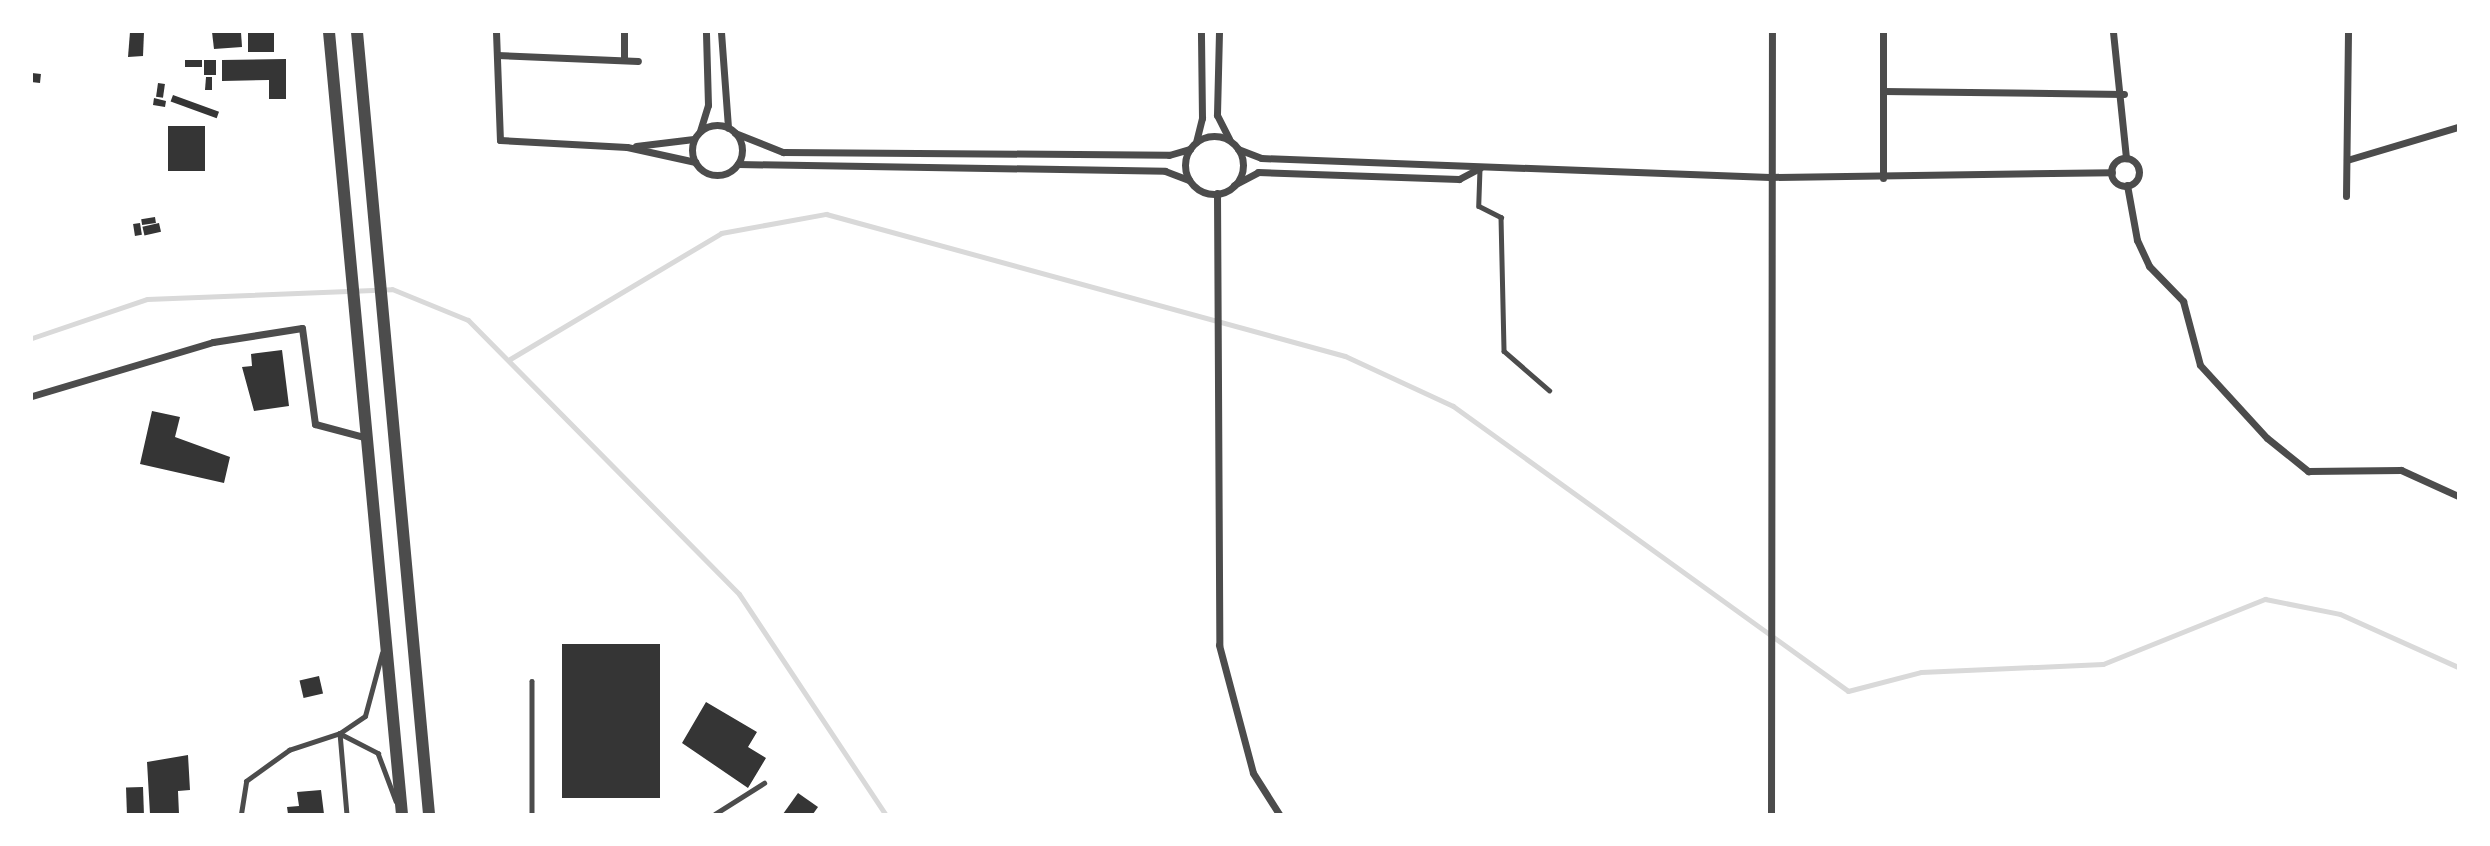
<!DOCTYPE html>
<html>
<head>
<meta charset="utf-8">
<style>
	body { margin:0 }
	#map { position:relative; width:2490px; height:846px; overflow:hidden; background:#fff; font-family:Signika,sans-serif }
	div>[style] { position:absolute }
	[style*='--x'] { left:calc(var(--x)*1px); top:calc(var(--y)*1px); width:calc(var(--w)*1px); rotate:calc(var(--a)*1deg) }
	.stream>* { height:5px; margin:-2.5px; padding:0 2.5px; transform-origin:2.5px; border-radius:2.5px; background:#d9d9d9 }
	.building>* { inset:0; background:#353535; transform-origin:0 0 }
	.service>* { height:4.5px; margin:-2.25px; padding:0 2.25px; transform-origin:2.25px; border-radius:2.25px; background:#4c4c4c }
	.minor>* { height:7px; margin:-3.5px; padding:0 3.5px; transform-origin:3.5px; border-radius:3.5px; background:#4c4c4c }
	.minor>.ring { margin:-3.5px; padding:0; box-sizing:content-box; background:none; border:7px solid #4c4c4c; border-radius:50% }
	.tertiary>* { height:12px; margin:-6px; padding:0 6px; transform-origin:6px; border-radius:6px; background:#4c4c4c }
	span { translate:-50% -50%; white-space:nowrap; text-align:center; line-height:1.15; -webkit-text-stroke:5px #fff; paint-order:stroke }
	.frame { position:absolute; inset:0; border:33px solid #fff; pointer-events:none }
</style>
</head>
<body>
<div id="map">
	<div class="stream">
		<i style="--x:32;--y:338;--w:121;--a:-18.7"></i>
		<i style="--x:147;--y:299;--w:245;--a:-2.3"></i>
		<i style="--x:392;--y:289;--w:82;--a:22.2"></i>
		<i style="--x:468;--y:320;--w:385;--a:45.3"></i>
		<i style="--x:739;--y:594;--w:264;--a:56.4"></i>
		<i style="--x:510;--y:359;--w:246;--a:-30.8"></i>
		<i style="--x:721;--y:233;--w:107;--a:-10.3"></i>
		<i style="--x:826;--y:214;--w:538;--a:15.3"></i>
		<i style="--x:1345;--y:356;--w:119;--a:24.8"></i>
		<i style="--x:1453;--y:406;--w:487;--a:35.8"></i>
		<i style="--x:1848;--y:691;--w:75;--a:-14.6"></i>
		<i style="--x:1921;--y:672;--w:182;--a:-2.5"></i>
		<i style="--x:2103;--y:664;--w:175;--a:-21.9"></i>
		<i style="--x:2265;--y:599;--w:76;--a:11.3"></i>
		<i style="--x:2340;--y:614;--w:129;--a:24.2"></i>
	</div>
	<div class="building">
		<i style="clip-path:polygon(130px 32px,144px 32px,143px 56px,128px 57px)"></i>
		<i style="clip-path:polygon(212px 32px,241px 32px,242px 47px,214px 49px)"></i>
		<i style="left:248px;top:32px;width:26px;height:20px"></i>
		<i style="clip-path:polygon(286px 59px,286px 99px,269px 99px,269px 80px,222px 81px,222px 60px)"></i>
		<i style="left:185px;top:60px;width:17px;height:7px"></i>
		<i style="left:204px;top:60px;width:12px;height:15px"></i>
		<i style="left:32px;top:73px;width:9px;height:9px;rotate:6deg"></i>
		<i style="clip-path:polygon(206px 77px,212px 77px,212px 90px,205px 90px)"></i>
		<i style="left:158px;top:83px;width:7px;height:14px;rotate:8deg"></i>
		<i style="left:173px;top:95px;width:49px;height:7px;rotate:20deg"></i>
		<i style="clip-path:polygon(154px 98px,166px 101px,165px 107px,153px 105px)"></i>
		<i style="left:168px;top:126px;width:37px;height:45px"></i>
		<i style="left:155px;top:217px;width:6px;height:14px;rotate:81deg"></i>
		<i style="left:140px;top:223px;width:12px;height:7px;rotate:81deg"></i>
		<i style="left:159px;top:223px;width:9px;height:17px;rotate:77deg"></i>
		<i style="clip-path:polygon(282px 350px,289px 406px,254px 411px,242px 367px,252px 366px,251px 354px)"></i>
		<i style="clip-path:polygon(152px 411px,180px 417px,175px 437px,230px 457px,224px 483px,140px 464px)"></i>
		<i style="left:562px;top:644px;width:98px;height:154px"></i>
		<i style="left:319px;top:676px;width:18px;height:20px;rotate:77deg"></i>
		<i style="clip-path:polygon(706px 702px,757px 732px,748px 747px,766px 758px,748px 788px,682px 743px)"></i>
		<i style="clip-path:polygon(188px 755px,190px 790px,178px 791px,179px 814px,150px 814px,147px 762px)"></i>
		<i style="left:143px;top:787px;width:27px;height:17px;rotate:88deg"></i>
		<i style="clip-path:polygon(321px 790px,324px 814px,288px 814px,287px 807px,299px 806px,297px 792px)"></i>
		<i style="clip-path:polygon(798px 793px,818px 807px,813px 814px,783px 814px)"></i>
	</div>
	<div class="service">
		<i style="--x:1480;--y:169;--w:37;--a:92"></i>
		<i style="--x:1479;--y:206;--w:25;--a:27"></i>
		<i style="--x:1501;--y:217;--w:134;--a:88.7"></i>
		<i style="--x:1504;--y:351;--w:60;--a:40.9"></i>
		<i style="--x:532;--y:681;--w:133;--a:90"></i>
		<i style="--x:340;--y:733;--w:81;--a:85.1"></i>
		<i style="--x:341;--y:734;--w:42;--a:27.2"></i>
		<i style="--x:378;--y:753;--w:51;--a:69.4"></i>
		<i style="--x:241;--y:814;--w:33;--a:-81"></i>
		<i style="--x:246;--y:781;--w:53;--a:-35.8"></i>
		<i style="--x:289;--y:750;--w:54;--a:-18.4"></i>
		<i style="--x:340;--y:733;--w:30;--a:-34"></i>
		<i style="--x:365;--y:716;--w:65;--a:-74.9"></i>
		<i style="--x:715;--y:814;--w:58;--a:-32.3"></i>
	</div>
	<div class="minor">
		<i style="--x:496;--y:32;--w:108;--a:87.9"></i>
		<i style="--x:500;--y:140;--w:127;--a:3.2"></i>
		<i style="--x:627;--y:147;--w:70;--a:12.4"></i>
		<i style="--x:624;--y:32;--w:28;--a:90"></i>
		<i style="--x:721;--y:32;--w:96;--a:85.8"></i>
		<i style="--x:1219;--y:32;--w:83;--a:91.4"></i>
		<i style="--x:1217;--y:115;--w:27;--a:63"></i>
		<i style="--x:1883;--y:32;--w:146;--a:90"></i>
		<i style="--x:2113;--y:32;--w:127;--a:84.1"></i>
		<i style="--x:497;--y:55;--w:141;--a:2.4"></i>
		<i style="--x:1883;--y:91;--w:241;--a:0.7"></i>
		<i class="ring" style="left:692px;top:125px;width:43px;height:43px"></i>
		<i style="--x:700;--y:131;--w:27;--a:-73"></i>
		<i style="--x:708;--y:105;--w:73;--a:-91.6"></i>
		<i style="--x:735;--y:133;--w:52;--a:21.6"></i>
		<i style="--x:783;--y:152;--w:386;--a:0.4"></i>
		<i style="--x:1169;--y:155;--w:22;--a:-16"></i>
		<i class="ring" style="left:1185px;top:136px;width:51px;height:51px"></i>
		<i style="--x:1196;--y:142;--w:25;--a:-76"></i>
		<i style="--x:1202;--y:118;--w:86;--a:-90.7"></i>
		<i style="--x:636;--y:146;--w:58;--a:-6.9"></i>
		<i style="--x:1238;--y:149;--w:25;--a:21"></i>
		<i style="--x:1261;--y:158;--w:509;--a:2.14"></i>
		<i style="--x:1770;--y:177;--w:342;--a:-0.8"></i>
		<i class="ring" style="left:2111px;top:158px;width:21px;height:21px"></i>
		<i style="--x:2347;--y:160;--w:116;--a:-16.6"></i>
		<i style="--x:738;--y:164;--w:427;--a:0.9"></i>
		<i style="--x:1165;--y:171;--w:26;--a:21"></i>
		<i style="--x:1234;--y:185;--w:27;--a:-28"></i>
		<i style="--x:1258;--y:172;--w:201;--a:2"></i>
		<i style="--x:1459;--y:179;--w:24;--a:-28"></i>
		<i style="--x:2127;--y:185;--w:56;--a:79.7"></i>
		<i style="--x:2137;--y:240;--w:29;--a:65"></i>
		<i style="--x:2149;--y:266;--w:49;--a:45.8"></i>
		<i style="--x:2183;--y:301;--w:66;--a:75.1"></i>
		<i style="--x:2200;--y:365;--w:99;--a:47.5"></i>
		<i style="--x:2267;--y:438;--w:53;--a:38.8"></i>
		<i style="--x:2308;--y:471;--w:93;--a:-0.6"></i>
		<i style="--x:2401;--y:470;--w:63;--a:24.5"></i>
		<i style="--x:1217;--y:193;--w:452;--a:89.7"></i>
		<i style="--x:1219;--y:645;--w:132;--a:75.1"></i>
		<i style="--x:1253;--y:773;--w:49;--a:57.6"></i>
		<i style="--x:2346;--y:196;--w:164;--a:-89.3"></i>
		<i style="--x:32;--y:396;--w:189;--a:-16.6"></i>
		<i style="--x:213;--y:342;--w:90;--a:-8.9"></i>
		<i style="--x:302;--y:328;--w:97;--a:82.3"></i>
		<i style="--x:315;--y:424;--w:51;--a:14.9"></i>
		<i style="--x:1771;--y:814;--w:782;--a:-89.93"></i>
	</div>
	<div class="tertiary">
		<i style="--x:329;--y:32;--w:785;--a:84.67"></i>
		<i style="--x:357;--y:32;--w:785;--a:84.74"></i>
	</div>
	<div class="frame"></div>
</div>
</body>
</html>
